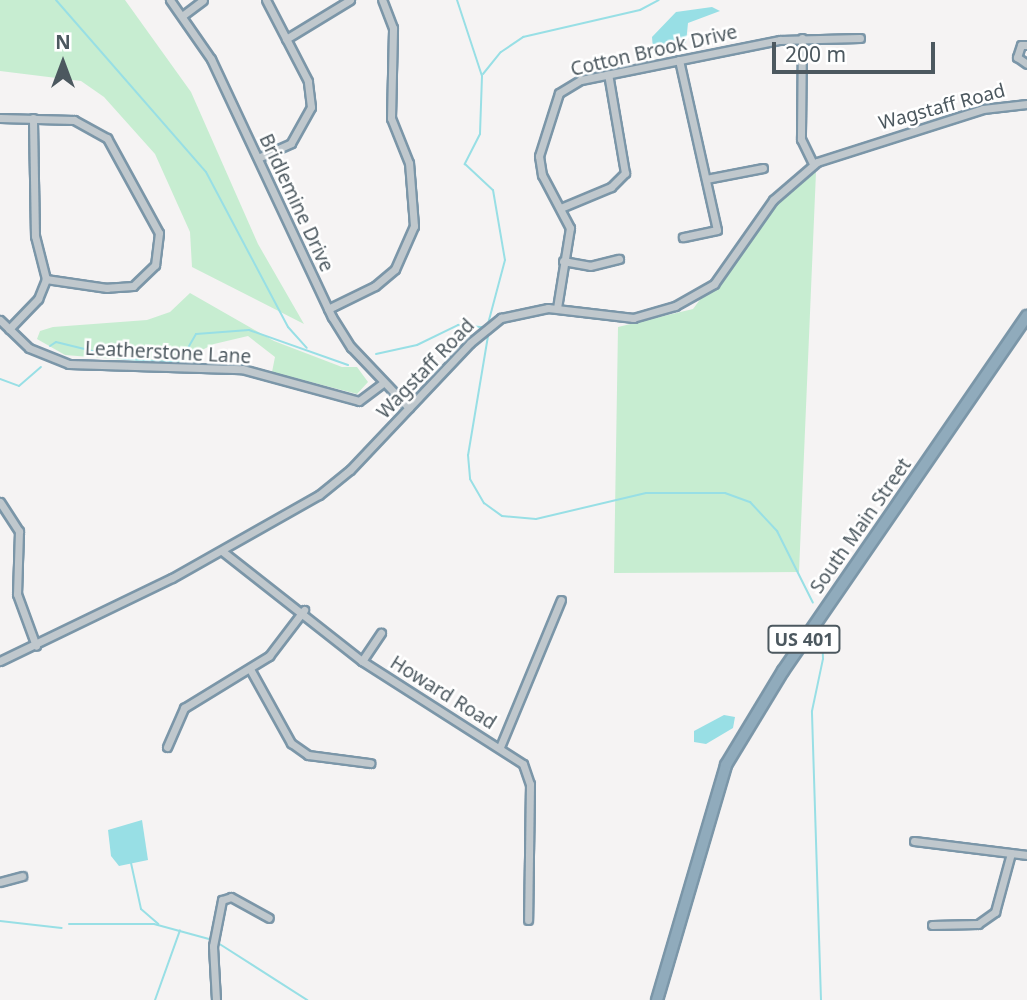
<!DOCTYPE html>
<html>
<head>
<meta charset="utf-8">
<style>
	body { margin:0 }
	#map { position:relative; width:1027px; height:1000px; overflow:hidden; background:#f5f3f3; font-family:"Noto Sans",sans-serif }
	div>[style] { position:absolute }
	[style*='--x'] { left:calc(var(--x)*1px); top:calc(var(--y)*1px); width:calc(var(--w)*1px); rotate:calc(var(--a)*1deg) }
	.green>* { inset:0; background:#c7edd1 }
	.water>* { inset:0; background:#98dfe5 }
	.stream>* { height:2px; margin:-1px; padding:0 1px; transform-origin:1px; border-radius:1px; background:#98dfe5 }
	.roads { filter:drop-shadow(2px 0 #7b96a8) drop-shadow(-2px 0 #7b96a8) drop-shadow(0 2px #7b96a8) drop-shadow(0 -2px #7b96a8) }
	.minor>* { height:7px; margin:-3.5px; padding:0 3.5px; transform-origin:3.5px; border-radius:3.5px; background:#c0c8cd }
	.highway>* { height:10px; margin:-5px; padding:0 5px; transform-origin:5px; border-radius:5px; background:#90abbc }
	span { translate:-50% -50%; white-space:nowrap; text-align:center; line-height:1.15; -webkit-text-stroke:5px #fff; paint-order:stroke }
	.shield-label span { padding:2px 5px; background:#fff; border:2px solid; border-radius:5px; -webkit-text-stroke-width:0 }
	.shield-label { font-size:18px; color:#4c585f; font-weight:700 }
	.street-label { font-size:19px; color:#4c585f }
	.north { position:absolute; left:28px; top:28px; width:70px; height:70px; -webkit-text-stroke:5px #fff; paint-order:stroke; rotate:0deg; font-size:19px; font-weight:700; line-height:28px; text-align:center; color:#4c585f }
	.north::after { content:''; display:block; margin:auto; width:24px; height:32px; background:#4c585f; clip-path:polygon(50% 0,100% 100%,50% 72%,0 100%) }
	.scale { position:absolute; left:772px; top:42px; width:163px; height:32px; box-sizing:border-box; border:4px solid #4c585f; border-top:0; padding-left:9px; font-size:21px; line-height:24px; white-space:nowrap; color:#4c585f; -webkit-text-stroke:5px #fff; paint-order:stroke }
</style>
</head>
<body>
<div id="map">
	<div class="green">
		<i style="clip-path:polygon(0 0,125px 0,191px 92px,258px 244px,304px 324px,192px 267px,190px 232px,155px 154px,104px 97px,81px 81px,0 71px)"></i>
		<i style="clip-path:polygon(816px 172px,799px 572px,614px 573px,618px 327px,693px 309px,763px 215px)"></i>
		<i style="clip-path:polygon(190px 293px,274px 341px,342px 367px,357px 367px,368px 382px,357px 394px,272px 372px,275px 357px,248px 336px,214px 344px,202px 350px,199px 361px,166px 363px,65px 355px,37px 339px,40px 331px,53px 327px,147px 320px,170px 312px)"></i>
	</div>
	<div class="water">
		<i style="clip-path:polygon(712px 7px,720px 11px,688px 23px,686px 43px,653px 50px,652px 37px,676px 12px)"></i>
		<i style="clip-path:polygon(724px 715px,735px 717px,733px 728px,706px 744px,694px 742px,694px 731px)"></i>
		<i style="clip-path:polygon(142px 820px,148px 860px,119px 866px,111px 856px,108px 830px)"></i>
	</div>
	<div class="stream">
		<i style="--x:56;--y:0;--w:228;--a:48.9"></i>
		<i style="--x:206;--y:172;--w:175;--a:62.1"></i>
		<i style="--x:288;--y:327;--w:28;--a:48"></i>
		<i style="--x:457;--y:0;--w:80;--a:71.8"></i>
		<i style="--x:482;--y:76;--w:58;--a:92"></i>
		<i style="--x:480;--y:134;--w:34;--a:117"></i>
		<i style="--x:465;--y:164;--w:38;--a:43"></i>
		<i style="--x:493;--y:190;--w:71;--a:80.3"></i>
		<i style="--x:505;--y:260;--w:66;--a:104.9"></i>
		<i style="--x:483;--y:74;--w:28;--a:-51"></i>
		<i style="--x:501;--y:52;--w:27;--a:-34"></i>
		<i style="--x:523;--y:37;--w:120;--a:-13"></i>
		<i style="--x:640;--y:10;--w:21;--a:-28"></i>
		<i style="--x:489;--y:330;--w:127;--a:99.5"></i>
		<i style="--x:468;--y:455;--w:24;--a:85"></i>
		<i style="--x:470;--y:479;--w:28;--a:60"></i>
		<i style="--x:484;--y:503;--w:22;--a:36"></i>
		<i style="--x:502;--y:516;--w:34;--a:5"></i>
		<i style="--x:536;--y:519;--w:113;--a:-13.3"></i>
		<i style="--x:646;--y:493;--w:79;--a:0"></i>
		<i style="--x:725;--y:493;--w:27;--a:20"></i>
		<i style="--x:750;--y:502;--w:40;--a:47"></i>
		<i style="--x:777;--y:531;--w:80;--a:63.4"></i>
		<i style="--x:50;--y:346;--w:7;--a:-34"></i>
		<i style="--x:56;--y:342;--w:71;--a:13.8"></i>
		<i style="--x:125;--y:359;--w:47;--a:3.7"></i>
		<i style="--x:172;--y:362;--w:9;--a:-13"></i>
		<i style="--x:181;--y:360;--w:30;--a:-60"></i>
		<i style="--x:196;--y:334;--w:53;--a:-4.3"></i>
		<i style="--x:249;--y:330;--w:105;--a:19.5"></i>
		<i style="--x:376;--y:354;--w:42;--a:-12.4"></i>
		<i style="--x:417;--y:345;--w:46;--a:-26"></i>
		<i style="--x:458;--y:325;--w:25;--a:5"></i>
		<i style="--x:0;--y:379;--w:20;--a:20"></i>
		<i style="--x:19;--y:386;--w:29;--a:-41"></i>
		<i style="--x:131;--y:863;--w:47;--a:77.7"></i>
		<i style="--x:141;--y:909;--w:23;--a:41"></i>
		<i style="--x:0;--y:921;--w:62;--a:6.4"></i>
		<i style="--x:69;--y:924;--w:85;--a:0"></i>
		<i style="--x:154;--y:924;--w:57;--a:15.3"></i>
		<i style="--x:218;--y:943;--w:106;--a:32.6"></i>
		<i style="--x:155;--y:1000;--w:74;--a:-70.3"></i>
		<i style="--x:821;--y:1000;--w:289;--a:-91.8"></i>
		<i style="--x:812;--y:711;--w:53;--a:-78.1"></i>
		<i style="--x:823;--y:659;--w:31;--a:-92"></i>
	</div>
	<div class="roads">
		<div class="minor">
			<i style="--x:170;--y:0;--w:72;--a:55.2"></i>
			<i style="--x:211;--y:59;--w:285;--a:64.9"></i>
			<i style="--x:332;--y:317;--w:36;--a:58"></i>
			<i style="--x:351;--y:347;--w:84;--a:46.4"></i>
			<i style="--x:182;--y:16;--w:26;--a:-37"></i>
			<i style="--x:802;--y:38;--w:101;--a:90.6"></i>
			<i style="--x:801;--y:139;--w:28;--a:64"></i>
			<i style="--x:286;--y:39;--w:75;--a:-31.4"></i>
			<i style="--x:1027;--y:45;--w:6;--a:180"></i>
			<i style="--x:1021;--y:45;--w:13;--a:108"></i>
			<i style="--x:1017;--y:57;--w:12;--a:35"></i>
			<i style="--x:679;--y:60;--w:174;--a:77.4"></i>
			<i style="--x:717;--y:230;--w:35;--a:168"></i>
			<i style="--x:0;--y:118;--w:74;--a:1.5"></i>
			<i style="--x:74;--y:120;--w:38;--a:29"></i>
			<i style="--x:107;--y:138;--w:108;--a:61.3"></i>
			<i style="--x:159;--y:233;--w:32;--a:97"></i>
			<i style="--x:155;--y:265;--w:30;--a:136"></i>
			<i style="--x:133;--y:286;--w:26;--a:176"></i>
			<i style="--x:107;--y:288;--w:62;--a:-171.6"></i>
			<i style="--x:258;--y:158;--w:36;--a:-24"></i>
			<i style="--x:291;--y:143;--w:41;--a:-60.9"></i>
			<i style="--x:311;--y:107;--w:26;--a:-97"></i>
			<i style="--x:308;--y:81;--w:91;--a:-117.4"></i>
			<i style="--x:706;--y:179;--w:58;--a:-10.9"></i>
			<i style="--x:563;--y:207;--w:52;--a:-22.6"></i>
			<i style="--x:611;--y:187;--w:20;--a:-45"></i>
			<i style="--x:625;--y:173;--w:100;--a:-99.7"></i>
			<i style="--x:563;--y:261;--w:27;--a:10"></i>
			<i style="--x:590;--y:266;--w:30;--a:-14"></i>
			<i style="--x:557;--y:308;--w:81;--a:-80.8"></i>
			<i style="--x:570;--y:228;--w:60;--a:-117.8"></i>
			<i style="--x:542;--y:175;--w:19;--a:-99"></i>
			<i style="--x:539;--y:156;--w:66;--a:-72.4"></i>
			<i style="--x:559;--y:93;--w:26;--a:-31"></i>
			<i style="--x:581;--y:80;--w:203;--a:-11.4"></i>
			<i style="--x:780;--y:40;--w:80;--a:-1.4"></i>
			<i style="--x:328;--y:309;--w:52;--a:-26.1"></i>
			<i style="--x:375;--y:286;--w:26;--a:-40"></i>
			<i style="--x:395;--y:269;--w:47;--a:-66.2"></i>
			<i style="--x:414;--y:226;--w:63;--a:-94.5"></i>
			<i style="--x:409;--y:163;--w:48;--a:-111.8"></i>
			<i style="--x:391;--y:118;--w:90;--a:-88.7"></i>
			<i style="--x:393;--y:28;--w:30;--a:-111"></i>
			<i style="--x:0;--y:320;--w:40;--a:44"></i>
			<i style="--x:29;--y:348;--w:43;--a:21.8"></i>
			<i style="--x:69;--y:364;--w:173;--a:1.7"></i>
			<i style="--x:242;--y:369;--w:121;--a:15.3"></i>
			<i style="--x:359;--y:401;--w:30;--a:-37"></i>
			<i style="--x:9;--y:329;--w:42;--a:-46"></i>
			<i style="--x:38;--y:299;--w:22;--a:-68"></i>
			<i style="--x:46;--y:279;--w:44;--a:-104.3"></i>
			<i style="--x:35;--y:236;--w:118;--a:-91"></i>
			<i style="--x:0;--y:502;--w:35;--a:57"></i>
			<i style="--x:19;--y:531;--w:63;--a:91.8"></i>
			<i style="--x:17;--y:594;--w:55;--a:69.9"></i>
			<i style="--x:222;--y:551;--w:178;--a:38.2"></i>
			<i style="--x:362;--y:661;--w:191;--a:32.6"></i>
			<i style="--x:523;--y:764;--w:21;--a:71"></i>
			<i style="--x:530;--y:784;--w:136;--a:90.8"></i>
			<i style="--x:0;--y:661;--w:191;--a:-25.8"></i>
			<i style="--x:172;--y:578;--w:169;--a:-29.5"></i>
			<i style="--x:319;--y:495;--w:40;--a:-39"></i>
			<i style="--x:350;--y:470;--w:175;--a:-46.6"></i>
			<i style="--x:470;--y:343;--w:40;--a:-39"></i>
			<i style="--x:501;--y:318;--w:48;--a:-12"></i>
			<i style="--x:548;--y:308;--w:86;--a:6.7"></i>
			<i style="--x:633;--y:318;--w:44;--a:-15.9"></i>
			<i style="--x:675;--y:306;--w:45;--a:-29.4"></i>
			<i style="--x:714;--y:284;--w:103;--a:-54.9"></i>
			<i style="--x:773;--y:200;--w:58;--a:-40.8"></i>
			<i style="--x:817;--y:162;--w:174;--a:-17.7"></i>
			<i style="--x:983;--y:109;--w:44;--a:-6.5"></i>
			<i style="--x:362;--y:661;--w:34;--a:-56"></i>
			<i style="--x:250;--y:669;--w:85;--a:61"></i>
			<i style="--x:291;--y:743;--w:21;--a:35"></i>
			<i style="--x:308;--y:755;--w:63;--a:7.4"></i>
			<i style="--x:167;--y:747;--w:43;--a:-66.4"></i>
			<i style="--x:184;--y:708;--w:100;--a:-31.5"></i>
			<i style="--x:269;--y:656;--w:58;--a:-52.7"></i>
			<i style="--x:500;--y:747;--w:159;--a:-67.5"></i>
			<i style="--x:914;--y:841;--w:114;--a:7.1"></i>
			<i style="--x:0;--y:882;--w:23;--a:-15"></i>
			<i style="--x:932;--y:925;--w:46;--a:-1.2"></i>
			<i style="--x:978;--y:924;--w:21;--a:-35"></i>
			<i style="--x:995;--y:912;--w:61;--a:-74.8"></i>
			<i style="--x:216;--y:1000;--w:54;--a:-93.2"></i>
			<i style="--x:213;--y:946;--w:47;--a:-78.9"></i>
			<i style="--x:222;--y:900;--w:9;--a:-18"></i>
			<i style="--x:231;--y:897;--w:43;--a:28.9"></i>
		</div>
		<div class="highway">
			<i style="--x:657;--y:1000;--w:245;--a:-73.6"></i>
			<i style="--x:726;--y:765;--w:110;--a:-58.8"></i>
			<i style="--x:783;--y:671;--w:431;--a:-55.5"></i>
		</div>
	</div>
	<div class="shield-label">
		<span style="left:804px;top:639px">US 401</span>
	</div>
	<div class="street-label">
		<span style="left:654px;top:51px;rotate:-13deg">Cotton Brook Drive</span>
		<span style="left:942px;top:107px;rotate:-15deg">Wagstaff Road</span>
		<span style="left:296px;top:203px;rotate:65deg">Bridlemine Drive</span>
		<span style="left:168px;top:353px;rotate:3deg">Leatherstone Lane</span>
		<span style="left:426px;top:369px;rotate:-46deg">Wagstaff Road</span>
		<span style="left:861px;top:526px;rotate:-55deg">South Main Street</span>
		<span style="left:443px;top:693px;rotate:32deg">Howard Road</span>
	</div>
	<div class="north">N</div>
	<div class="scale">200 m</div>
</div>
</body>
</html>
